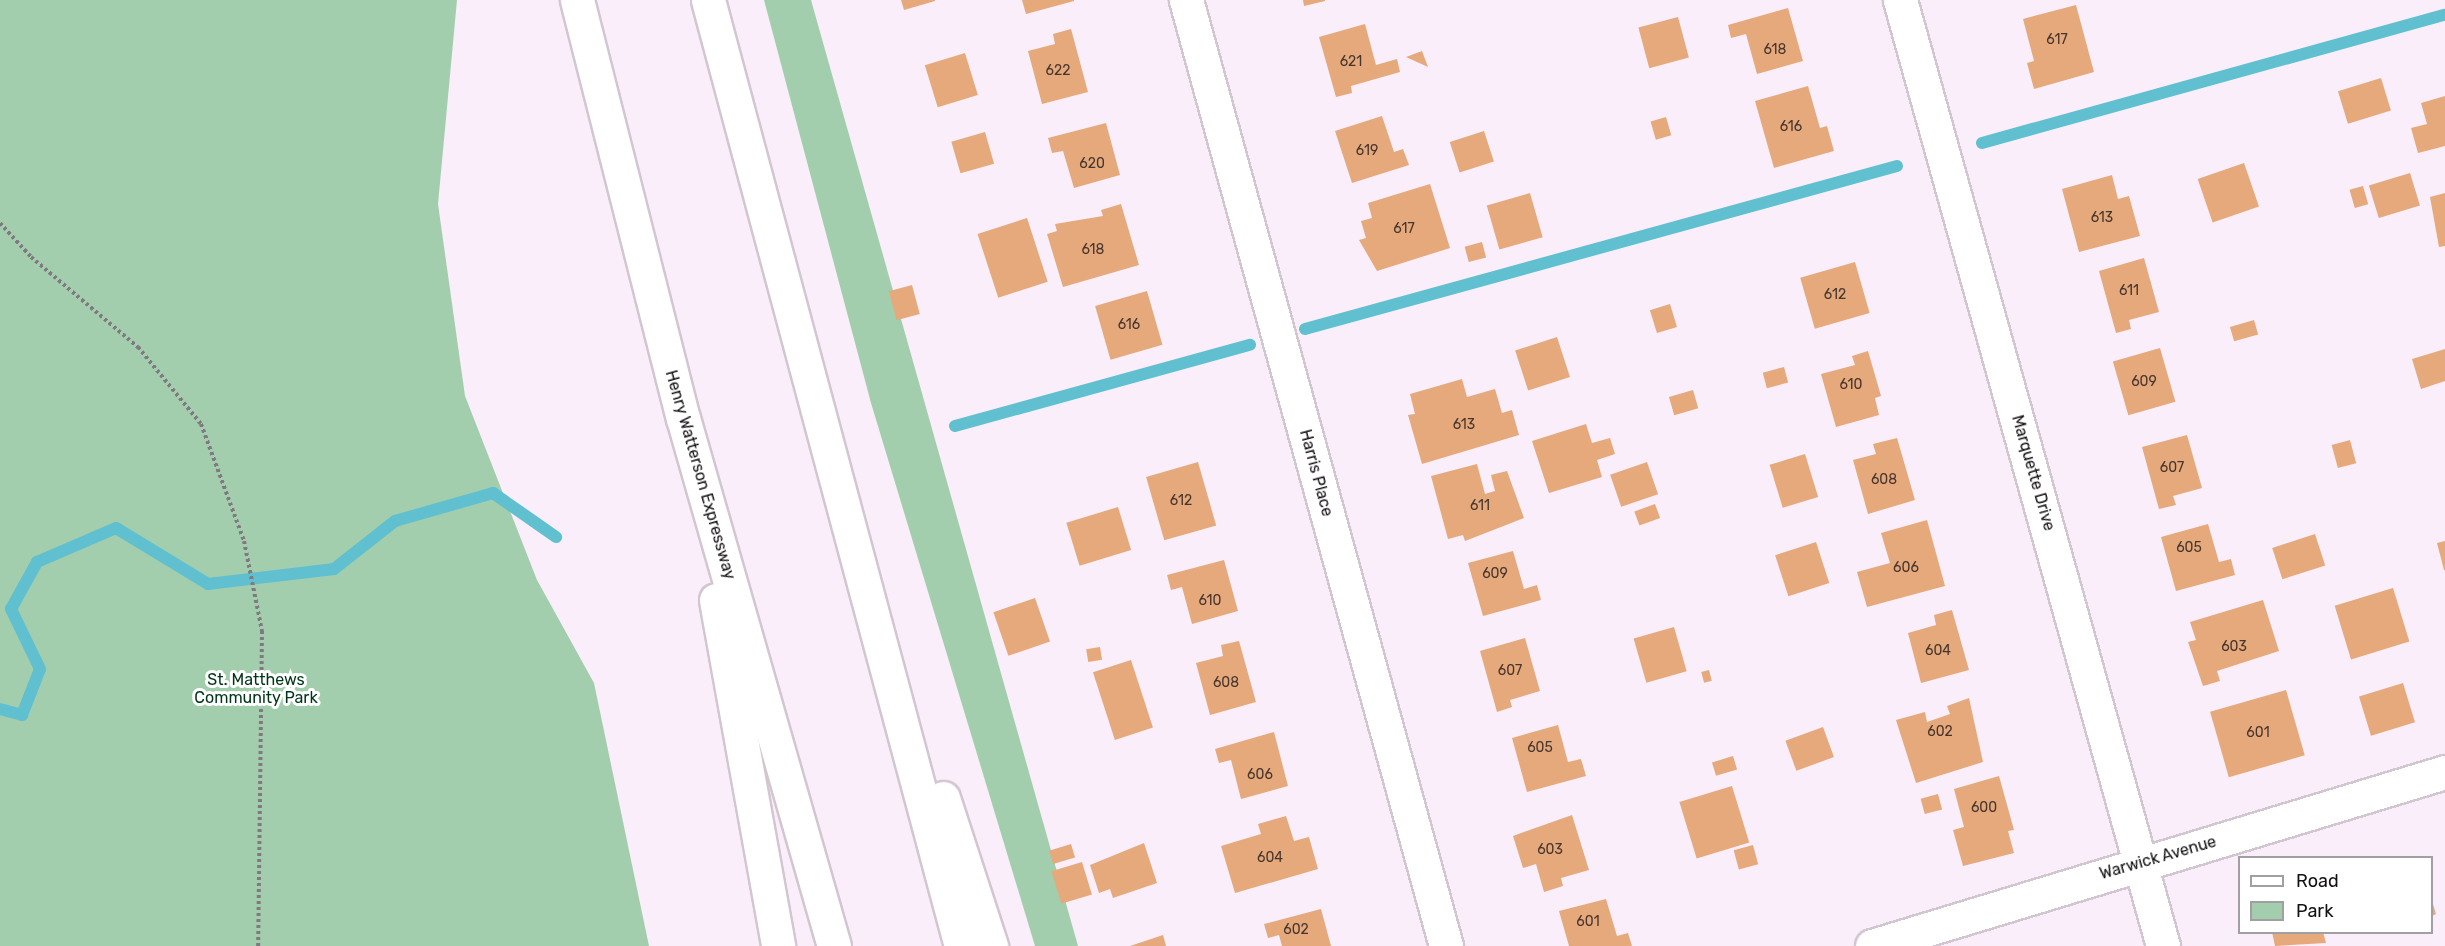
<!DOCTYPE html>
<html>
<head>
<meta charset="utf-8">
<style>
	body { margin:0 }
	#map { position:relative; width:2445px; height:946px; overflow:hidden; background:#faeefa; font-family:Rubik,sans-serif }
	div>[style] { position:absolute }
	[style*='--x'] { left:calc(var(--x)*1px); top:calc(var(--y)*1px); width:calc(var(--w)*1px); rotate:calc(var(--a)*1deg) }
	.green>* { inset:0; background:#a2cead }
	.stream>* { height:12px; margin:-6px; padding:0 6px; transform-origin:6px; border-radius:6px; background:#60c0d0 }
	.building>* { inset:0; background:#e5a97c; transform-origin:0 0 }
	.path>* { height:4px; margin-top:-2px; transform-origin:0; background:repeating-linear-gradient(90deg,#817981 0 3px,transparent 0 6px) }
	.roads { filter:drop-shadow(2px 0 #d2c6d1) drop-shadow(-2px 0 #d2c6d1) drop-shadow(0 2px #d2c6d1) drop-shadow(0 -2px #d2c6d1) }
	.minor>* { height:33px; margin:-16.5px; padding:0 16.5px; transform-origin:16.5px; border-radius:16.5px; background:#fff }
	.motorway>* { height:33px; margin:-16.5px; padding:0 16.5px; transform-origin:16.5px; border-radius:16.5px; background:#fff }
	span { translate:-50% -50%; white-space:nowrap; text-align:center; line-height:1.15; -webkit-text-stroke:6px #fff; paint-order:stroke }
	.number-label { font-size:14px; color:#48362e }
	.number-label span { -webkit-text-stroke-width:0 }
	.street-label { font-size:16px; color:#141014 }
	.park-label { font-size:16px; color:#013518 }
	.legend { position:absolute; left:2238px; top:856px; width:195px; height:78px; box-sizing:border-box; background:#fff; border:2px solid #a19fa1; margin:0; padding:8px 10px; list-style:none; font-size:18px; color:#141014 }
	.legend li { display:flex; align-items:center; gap:12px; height:30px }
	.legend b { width:30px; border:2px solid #a19fa1 }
</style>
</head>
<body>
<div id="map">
	<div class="green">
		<i style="clip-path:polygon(0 0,457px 0,438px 204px,465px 396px,537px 580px,594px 683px,649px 946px,0 946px)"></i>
		<i style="clip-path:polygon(764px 0,811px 0,1078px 946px,1035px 946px,871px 403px)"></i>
	</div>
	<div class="stream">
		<i style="--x:1982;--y:143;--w:480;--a:-15.5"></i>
		<i style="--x:1305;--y:329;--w:614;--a:-15.39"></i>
		<i style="--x:955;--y:426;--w:306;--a:-15.4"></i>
		<i style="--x:0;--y:709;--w:23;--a:15"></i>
		<i style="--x:22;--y:715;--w:49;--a:-68.6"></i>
		<i style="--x:40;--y:669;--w:67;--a:-115.8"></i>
		<i style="--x:11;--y:609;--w:54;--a:-61"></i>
		<i style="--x:37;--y:562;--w:86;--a:-23.3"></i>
		<i style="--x:116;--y:528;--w:108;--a:31.3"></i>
		<i style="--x:208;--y:584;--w:127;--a:-6.8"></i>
		<i style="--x:334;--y:569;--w:78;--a:-38.2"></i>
		<i style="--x:395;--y:521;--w:102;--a:-15.9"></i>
		<i style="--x:493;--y:493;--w:77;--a:34.9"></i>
	</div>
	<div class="building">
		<i style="clip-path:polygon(901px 0,935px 0,935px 1px,904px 10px)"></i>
		<i style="clip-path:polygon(1022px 0,1074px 0,1074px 1px,1026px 14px)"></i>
		<i style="clip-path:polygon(1303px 0,1325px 0,1325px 1px,1304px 6px)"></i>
		<i style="clip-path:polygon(2076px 5px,2094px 72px,2034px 89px,2027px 63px,2034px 61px,2023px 19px)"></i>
		<i style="clip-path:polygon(1788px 8px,1803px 61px,1757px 74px,1746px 34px,1731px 38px,1728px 25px)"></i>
		<i style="left:1678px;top:17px;width:42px;height:41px;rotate:75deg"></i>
		<i style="clip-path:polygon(1365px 24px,1376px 65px,1397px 59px,1400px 72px,1351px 86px,1352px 93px,1336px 97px,1319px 37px)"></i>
		<i style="clip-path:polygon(1071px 29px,1088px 92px,1042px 104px,1028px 51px,1055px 44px,1053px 34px)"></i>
		<i style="clip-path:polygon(1422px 51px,1428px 67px,1406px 57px)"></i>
		<i style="left:965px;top:53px;width:44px;height:42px;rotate:73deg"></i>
		<i style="left:2381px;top:78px;width:34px;height:45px;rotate:73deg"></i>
		<i style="clip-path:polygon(1808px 86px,1820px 128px,1827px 126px,1834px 151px,1774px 168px,1755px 101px)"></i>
		<i style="clip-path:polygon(2445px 96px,2445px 146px,2418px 153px,2411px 128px,2427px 124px,2421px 103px)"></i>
		<i style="clip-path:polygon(1382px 116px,1394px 152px,1403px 149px,1409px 165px,1352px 183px,1335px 131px)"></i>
		<i style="left:1666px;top:117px;width:19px;height:16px;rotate:74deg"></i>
		<i style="clip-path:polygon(1106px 123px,1120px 175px,1074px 188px,1063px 151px,1052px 153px,1048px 138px)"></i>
		<i style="left:1484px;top:131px;width:32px;height:36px;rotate:72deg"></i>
		<i style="left:985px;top:132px;width:33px;height:35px;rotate:74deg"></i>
		<i style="left:2244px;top:163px;width:46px;height:49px;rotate:71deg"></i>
		<i style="left:2410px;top:173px;width:34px;height:43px;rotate:73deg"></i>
		<i style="clip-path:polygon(2112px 175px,2118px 199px,2129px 196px,2140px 236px,2079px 252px,2062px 189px)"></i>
		<i style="clip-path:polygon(1430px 184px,1450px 248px,1377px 271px,1359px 240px,1366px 238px,1361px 221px,1372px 218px,1368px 203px)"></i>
		<i style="left:2363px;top:186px;width:19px;height:14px;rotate:74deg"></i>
		<i style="left:1530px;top:193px;width:46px;height:45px;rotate:74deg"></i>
		<i style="clip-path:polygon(2445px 193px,2445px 246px,2439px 247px,2430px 197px)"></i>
		<i style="clip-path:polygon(1121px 204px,1139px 265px,1063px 287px,1047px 234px,1057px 231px,1055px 224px,1103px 216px,1101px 210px)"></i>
		<i style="left:1027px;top:218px;width:67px;height:52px;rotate:72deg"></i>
		<i style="left:1482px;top:242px;width:16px;height:18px;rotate:75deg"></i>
		<i style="clip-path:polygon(2144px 258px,2159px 312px,2129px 320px,2131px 329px,2116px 333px,2099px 271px)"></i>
		<i style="left:1855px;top:262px;width:53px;height:57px;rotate:74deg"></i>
		<i style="left:912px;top:285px;width:30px;height:24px;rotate:75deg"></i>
		<i style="left:1147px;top:291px;width:56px;height:54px;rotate:74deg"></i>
		<i style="left:1670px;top:304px;width:24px;height:21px;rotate:73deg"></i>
		<i style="left:2254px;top:320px;width:15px;height:25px;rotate:74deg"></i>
		<i style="left:1557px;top:337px;width:42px;height:44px;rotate:72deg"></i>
		<i style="left:2160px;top:348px;width:56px;height:49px;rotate:74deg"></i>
		<i style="clip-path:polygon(2445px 349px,2445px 381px,2421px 389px,2412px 359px)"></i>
		<i style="clip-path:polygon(1868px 351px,1881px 396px,1875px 398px,1879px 415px,1836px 427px,1821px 374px,1855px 365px,1852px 356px)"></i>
		<i style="left:1784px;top:367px;width:16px;height:22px;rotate:75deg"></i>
		<i style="clip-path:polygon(1462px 379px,1467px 397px,1495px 389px,1502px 413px,1512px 410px,1519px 435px,1422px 464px,1408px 415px,1415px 414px,1410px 394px)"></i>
		<i style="left:1693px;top:390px;width:19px;height:25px;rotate:74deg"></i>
		<i style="clip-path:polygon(1586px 424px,1592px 443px,1610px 438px,1615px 454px,1597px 460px,1602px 477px,1549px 493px,1532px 441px)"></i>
		<i style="clip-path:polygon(2187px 435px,2202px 488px,2173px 496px,2176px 505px,2159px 509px,2142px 447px)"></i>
		<i style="clip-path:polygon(1897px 438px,1915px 500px,1868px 514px,1853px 460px,1876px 454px,1873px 444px)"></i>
		<i style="left:2350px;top:440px;width:24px;height:19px;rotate:75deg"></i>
		<i style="left:1805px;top:454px;width:45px;height:37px;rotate:73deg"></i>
		<i style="left:1198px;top:462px;width:66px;height:54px;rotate:74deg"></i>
		<i style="left:1647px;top:462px;width:34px;height:39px;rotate:71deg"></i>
		<i style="clip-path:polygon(1477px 464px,1485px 494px,1495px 491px,1491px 475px,1507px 471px,1524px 518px,1465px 541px,1463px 535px,1448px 539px,1431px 476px)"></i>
		<i style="left:1655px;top:504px;width:15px;height:22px;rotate:70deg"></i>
		<i style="left:1118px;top:507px;width:45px;height:54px;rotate:73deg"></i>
		<i style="clip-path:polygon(1927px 520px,1945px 586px,1867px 607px,1857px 572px,1890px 563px,1881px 533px)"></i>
		<i style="clip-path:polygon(2208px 524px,2219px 562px,2231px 559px,2235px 575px,2176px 591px,2161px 537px)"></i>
		<i style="left:2315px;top:534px;width:33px;height:45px;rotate:72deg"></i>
		<i style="clip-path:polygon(2445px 541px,2445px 570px,2444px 570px,2437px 543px)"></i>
		<i style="left:1816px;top:542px;width:43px;height:43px;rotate:72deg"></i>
		<i style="clip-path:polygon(1513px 551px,1524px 589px,1537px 585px,1541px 600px,1483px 616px,1468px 563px)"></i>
		<i style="clip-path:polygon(1224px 560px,1238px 611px,1192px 624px,1182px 587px,1171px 590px,1167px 575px)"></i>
		<i style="left:2393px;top:588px;width:56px;height:61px;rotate:73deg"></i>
		<i style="left:1035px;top:598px;width:46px;height:44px;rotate:71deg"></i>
		<i style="clip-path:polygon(2263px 600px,2279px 651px,2217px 671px,2220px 681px,2203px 686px,2188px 642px,2196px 640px,2190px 622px)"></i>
		<i style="clip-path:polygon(1952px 610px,1969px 670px,1921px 683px,1908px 633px,1936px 625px,1934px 615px)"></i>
		<i style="left:1674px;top:627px;width:46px;height:42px;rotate:74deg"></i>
		<i style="clip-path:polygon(1525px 638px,1540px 691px,1510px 700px,1512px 707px,1497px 712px,1480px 651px)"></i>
		<i style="clip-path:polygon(1239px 641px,1256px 702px,1210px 715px,1196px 663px,1223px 656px,1221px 645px)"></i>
		<i style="left:1100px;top:647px;width:13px;height:14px;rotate:81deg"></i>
		<i style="left:1131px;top:660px;width:71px;height:40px;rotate:72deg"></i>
		<i style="left:1709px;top:670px;width:11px;height:8px;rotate:75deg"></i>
		<i style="left:2403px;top:683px;width:41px;height:46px;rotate:73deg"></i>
		<i style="left:2286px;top:690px;width:68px;height:79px;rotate:74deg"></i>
		<i style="clip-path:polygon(1969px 698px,1983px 762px,1916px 783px,1896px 720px,1925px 712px,1927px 722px,1950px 714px,1947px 706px)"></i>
		<i style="clip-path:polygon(1558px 725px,1568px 762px,1581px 759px,1586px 776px,1527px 792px,1512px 738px)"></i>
		<i style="left:1823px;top:727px;width:32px;height:40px;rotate:70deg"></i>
		<i style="clip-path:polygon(1274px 732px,1288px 786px,1241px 799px,1231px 760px,1219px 763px,1215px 749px)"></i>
		<i style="left:1733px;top:756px;width:14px;height:22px;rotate:73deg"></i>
		<i style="clip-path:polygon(1999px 776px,2014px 830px,2008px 831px,2014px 853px,1963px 866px,1953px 830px,1964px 827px,1954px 789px)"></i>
		<i style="left:1732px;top:786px;width:59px;height:55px;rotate:73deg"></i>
		<i style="left:1938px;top:794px;width:16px;height:18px;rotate:75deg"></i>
		<i style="clip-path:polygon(1572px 815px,1589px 870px,1561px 878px,1563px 886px,1544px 892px,1536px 864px,1523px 868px,1513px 836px)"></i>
		<i style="clip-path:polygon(1286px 816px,1294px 841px,1309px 837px,1318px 869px,1235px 893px,1221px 846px,1261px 834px,1258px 824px)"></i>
		<i style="clip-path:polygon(1144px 843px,1157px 883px,1113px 898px,1110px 889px,1099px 893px,1090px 865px)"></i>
		<i style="left:1071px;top:844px;width:14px;height:23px;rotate:73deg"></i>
		<i style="left:1753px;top:845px;width:20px;height:20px;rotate:75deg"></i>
		<i style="left:1082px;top:862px;width:34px;height:32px;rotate:73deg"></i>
		<i style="clip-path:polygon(1606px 899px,1617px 936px,1628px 933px,1632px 946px,1569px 946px,1559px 911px)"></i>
		<i style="clip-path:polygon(2432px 901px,2436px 914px,2432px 916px)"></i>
		<i style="clip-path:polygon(1321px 909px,1331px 946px,1282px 946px,1279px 935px,1268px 938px,1264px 924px)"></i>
		<i style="clip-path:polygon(2272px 932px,2323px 932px,2326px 943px,2275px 946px)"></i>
		<i style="clip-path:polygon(1163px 935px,1166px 946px,1130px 946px)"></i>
	</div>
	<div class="path">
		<i style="--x:0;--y:223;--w:46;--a:47.6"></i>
		<i style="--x:31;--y:257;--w:140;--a:40.1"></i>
		<i style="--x:138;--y:347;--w:99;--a:50.7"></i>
		<i style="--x:201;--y:424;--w:125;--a:69.8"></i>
		<i style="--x:244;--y:541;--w:92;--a:78.7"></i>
		<i style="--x:262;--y:631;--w:315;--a:90.7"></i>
	</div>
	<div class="roads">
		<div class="minor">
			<i style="--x:1186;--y:0;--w:981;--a:74.63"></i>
			<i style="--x:1900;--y:0;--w:982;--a:74.46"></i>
			<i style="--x:1872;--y:946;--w:599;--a:-16.89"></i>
		</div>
		<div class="motorway">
			<i style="--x:577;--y:0;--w:431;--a:75.8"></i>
			<i style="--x:683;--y:418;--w:549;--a:74.04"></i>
			<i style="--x:708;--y:0;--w:979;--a:75.03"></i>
			<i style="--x:716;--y:600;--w:352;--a:79.8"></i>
			<i style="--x:943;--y:798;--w:156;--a:72"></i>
		</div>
	</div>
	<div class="number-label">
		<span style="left:2057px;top:40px">617</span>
		<span style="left:1775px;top:50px">618</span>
		<span style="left:1351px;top:62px">621</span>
		<span style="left:1058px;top:71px">622</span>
		<span style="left:1791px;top:127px">616</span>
		<span style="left:1367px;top:151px">619</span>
		<span style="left:1092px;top:164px">620</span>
		<span style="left:2102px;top:218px">613</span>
		<span style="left:1404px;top:229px">617</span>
		<span style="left:1093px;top:250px">618</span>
		<span style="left:2129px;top:291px">611</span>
		<span style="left:1835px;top:295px">612</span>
		<span style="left:1129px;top:325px">616</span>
		<span style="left:2144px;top:382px">609</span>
		<span style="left:1851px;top:385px">610</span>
		<span style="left:1464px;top:425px">613</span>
		<span style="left:2172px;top:468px">607</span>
		<span style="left:1884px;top:480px">608</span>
		<span style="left:1181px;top:501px">612</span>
		<span style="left:1480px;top:506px">611</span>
		<span style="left:2189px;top:548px">605</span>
		<span style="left:1906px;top:568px">606</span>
		<span style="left:1495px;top:574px">609</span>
		<span style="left:1210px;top:601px">610</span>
		<span style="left:2234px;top:647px">603</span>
		<span style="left:1938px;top:651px">604</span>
		<span style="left:1510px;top:671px">607</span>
		<span style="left:1226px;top:683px">608</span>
		<span style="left:1940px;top:732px">602</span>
		<span style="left:2258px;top:733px">601</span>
		<span style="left:1540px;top:748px">605</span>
		<span style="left:1260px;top:775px">606</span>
		<span style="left:1984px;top:808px">600</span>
		<span style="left:1550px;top:850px">603</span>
		<span style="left:1270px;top:858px">604</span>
		<span style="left:1588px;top:922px">601</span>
		<span style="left:1296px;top:930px">602</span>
	</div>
	<div class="street-label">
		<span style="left:1316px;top:473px;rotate:75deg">Harris Place</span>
		<span style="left:2033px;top:473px;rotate:74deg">Marquette Drive</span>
		<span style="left:700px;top:475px;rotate:74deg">Henry Watterson Expressway</span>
		<span style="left:2158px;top:858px;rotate:-16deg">Warwick Avenue</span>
	</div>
	<div class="park-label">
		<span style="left:256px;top:689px">St. Matthews<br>Community Park</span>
	</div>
	<ul class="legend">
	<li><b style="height:8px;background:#fff"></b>Road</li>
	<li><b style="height:16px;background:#a2cead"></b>Park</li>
	</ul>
</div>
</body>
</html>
